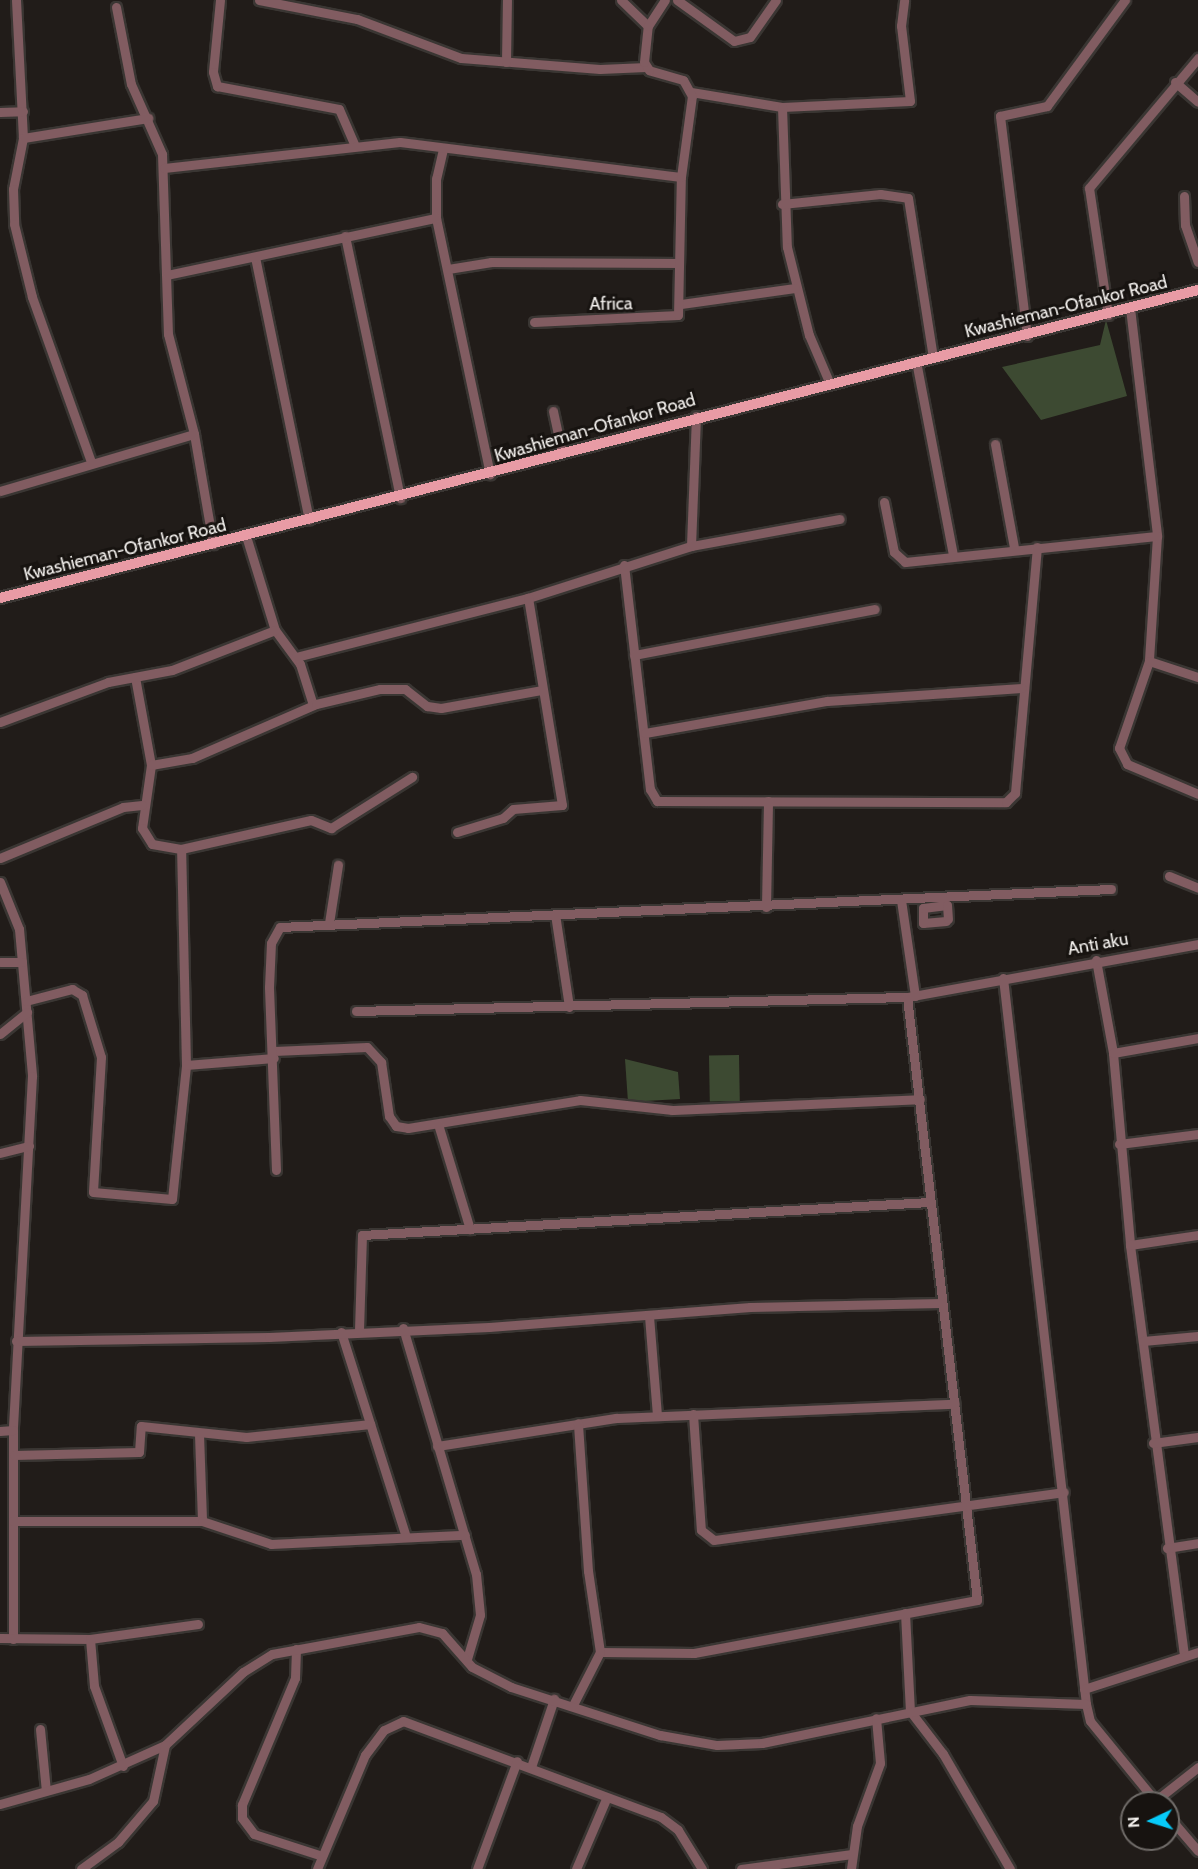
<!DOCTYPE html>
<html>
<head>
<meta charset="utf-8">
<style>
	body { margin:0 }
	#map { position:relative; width:1198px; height:1869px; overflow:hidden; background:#211c19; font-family:Cabin,sans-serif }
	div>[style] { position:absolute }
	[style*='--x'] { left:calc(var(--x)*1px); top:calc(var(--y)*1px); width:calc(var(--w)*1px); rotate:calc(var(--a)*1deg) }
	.green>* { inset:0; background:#3d4a32; transform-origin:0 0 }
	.roads { filter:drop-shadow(2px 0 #3a3633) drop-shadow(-2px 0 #3a3633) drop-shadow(0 2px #3a3633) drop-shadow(0 -2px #3a3633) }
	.minor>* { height:9px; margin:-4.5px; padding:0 4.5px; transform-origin:4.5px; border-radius:4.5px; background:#815c61 }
	.major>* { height:10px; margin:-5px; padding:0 5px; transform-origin:5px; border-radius:5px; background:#e89ba5 }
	span { translate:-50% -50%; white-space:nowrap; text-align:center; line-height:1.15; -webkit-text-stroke:6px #171310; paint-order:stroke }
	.street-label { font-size:18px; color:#f5f2ef }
	.north { position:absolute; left:1120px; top:1791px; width:60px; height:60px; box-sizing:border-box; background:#171310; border:2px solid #706c69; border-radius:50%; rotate:266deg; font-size:16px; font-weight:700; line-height:24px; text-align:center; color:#f5f2ef }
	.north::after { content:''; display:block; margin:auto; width:21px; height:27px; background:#07cbf9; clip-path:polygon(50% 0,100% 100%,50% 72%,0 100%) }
</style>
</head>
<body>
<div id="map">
	<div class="green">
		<i style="clip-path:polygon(1106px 320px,1127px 396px,1041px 420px,1002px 367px,1100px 345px)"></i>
		<i style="left:739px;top:1055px;width:46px;height:30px;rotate:89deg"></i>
		<i style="clip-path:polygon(625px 1059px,678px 1072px,680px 1099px,628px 1102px)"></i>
	</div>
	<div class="roads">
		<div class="minor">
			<i style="--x:16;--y:0;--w:138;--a:87.1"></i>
			<i style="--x:23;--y:138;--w:52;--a:101.1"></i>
			<i style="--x:13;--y:189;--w:35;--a:88"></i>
			<i style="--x:14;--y:224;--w:75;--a:76.1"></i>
			<i style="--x:32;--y:297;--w:175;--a:70.3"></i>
			<i style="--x:220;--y:0;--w:72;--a:95.6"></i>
			<i style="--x:213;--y:72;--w:15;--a:74"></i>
			<i style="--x:217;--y:86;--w:124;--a:10.7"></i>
			<i style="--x:339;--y:109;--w:40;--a:66.6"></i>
			<i style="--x:259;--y:0;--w:100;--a:11"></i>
			<i style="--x:357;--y:19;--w:111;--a:20.6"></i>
			<i style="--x:461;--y:58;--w:139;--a:4.5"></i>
			<i style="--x:600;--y:69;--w:46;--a:-2.5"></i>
			<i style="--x:621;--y:0;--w:37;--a:44"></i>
			<i style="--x:677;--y:0;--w:70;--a:35.7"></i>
			<i style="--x:734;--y:41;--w:16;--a:-14"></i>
			<i style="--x:750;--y:37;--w:45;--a:-54.9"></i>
			<i style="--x:116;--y:7;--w:78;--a:79"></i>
			<i style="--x:131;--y:84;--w:77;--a:66.1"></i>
			<i style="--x:162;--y:154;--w:180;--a:88.1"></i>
			<i style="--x:168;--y:334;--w:103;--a:75.4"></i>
			<i style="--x:194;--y:434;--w:112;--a:80.2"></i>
			<i style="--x:506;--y:62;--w:62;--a:-89.1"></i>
			<i style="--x:1175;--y:82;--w:30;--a:41"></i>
			<i style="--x:691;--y:92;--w:92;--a:9.4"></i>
			<i style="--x:782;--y:107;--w:128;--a:-2.7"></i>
			<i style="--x:910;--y:101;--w:76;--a:-96.8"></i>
			<i style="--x:901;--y:26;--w:26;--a:-83"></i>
			<i style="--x:782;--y:107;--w:140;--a:88"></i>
			<i style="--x:787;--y:247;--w:91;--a:76"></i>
			<i style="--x:809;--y:335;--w:53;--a:66.8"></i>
			<i style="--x:0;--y:112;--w:23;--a:-2"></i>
			<i style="--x:23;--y:138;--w:127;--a:-9.1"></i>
			<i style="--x:443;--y:149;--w:31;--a:103"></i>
			<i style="--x:436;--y:179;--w:39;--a:90"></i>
			<i style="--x:436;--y:218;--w:262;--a:78.1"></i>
			<i style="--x:164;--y:168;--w:237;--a:-6.3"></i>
			<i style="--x:400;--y:142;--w:283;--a:7.1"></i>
			<i style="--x:1184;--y:196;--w:29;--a:88"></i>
			<i style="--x:1185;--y:225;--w:39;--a:71"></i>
			<i style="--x:782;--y:204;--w:99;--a:-5.8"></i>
			<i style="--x:880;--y:194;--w:28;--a:8"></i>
			<i style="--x:908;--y:198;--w:161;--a:81.1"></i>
			<i style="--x:345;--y:236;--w:268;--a:78.1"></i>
			<i style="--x:255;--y:257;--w:268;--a:78.4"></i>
			<i style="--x:448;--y:269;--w:44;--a:-9.2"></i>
			<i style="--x:491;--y:262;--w:186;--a:0.3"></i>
			<i style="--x:167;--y:275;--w:275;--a:-12"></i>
			<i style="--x:681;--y:304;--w:115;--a:-8"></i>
			<i style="--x:1130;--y:308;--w:230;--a:83.2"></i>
			<i style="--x:1157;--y:536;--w:125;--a:93.7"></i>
			<i style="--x:1149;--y:661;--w:92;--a:109"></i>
			<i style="--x:1119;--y:748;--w:18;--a:63"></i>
			<i style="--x:1127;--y:764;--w:77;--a:22.9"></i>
			<i style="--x:1108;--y:315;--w:128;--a:-98.5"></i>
			<i style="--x:1089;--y:188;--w:170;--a:-50"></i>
			<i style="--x:534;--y:322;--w:144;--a:-2.8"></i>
			<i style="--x:678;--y:315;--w:138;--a:-88.8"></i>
			<i style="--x:681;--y:177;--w:82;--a:-82.3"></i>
			<i style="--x:692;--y:96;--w:18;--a:-119"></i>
			<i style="--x:683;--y:80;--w:35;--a:-164"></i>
			<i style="--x:649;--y:70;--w:9;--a:-122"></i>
			<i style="--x:644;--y:62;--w:36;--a:-84"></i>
			<i style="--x:648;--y:26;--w:31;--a:-57"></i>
			<i style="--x:1027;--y:336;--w:222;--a:-97"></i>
			<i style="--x:1000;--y:116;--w:48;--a:-12"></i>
			<i style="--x:1047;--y:106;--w:132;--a:-53.7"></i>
			<i style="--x:916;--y:361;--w:197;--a:79.2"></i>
			<i style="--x:553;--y:411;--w:43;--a:77.9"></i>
			<i style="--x:995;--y:444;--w:106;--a:79.6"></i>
			<i style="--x:0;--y:491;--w:202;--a:-16.4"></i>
			<i style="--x:884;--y:502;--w:51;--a:78.7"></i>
			<i style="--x:894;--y:552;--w:15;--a:42"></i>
			<i style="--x:905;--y:562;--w:253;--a:-5.9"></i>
			<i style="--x:246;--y:536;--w:98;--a:72.9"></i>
			<i style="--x:275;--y:630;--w:42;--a:53.7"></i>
			<i style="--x:300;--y:664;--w:43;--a:72.4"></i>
			<i style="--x:691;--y:546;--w:130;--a:-87.8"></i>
			<i style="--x:624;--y:565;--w:226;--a:83.4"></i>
			<i style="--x:650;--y:789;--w:14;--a:60"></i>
			<i style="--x:657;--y:801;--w:349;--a:0.2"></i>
			<i style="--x:1006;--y:802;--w:13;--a:-45"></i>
			<i style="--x:1015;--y:793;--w:247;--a:-84.9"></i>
			<i style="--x:634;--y:655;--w:245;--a:-10.8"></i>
			<i style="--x:296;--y:657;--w:239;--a:-14.3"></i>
			<i style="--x:528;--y:598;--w:171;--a:-17.7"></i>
			<i style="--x:691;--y:546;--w:151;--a:-10.3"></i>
			<i style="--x:1149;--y:661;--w:52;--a:18.1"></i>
			<i style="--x:135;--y:677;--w:89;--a:79.7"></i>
			<i style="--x:151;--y:765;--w:64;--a:98.1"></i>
			<i style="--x:142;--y:828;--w:19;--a:58"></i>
			<i style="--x:152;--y:844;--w:29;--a:10"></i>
			<i style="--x:181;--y:849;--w:133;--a:-12.6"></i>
			<i style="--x:311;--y:820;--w:22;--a:22"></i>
			<i style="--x:331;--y:828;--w:96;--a:-32.2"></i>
			<i style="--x:0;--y:722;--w:115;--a:-20.3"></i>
			<i style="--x:108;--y:682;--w:65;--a:-10.6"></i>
			<i style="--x:172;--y:670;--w:110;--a:-21.2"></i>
			<i style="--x:645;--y:733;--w:185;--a:-10"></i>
			<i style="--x:827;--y:701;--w:195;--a:-3.8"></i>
			<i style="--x:151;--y:765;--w:42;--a:-9.7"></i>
			<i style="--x:192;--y:758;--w:135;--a:-23.5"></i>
			<i style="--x:316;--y:704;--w:66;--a:-13.2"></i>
			<i style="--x:380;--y:689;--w:25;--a:0"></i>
			<i style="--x:405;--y:689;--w:28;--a:38"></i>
			<i style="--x:427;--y:706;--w:14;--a:8"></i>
			<i style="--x:441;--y:708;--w:103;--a:-10.1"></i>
			<i style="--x:457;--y:832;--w:48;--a:-16.9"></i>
			<i style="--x:503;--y:818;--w:13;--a:-42"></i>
			<i style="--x:513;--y:809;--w:49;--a:-4.7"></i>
			<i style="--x:562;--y:805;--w:210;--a:-99.3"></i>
			<i style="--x:0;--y:858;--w:133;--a:-22.5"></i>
			<i style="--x:123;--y:807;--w:19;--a:-6"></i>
			<i style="--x:1169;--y:876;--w:31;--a:22"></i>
			<i style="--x:0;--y:882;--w:51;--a:68"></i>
			<i style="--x:19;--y:929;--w:148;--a:84.9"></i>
			<i style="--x:32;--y:1076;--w:355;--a:93.1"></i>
			<i style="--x:13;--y:1430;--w:209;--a:90"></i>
			<i style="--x:901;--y:900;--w:97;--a:81.7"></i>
			<i style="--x:766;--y:907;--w:106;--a:-88.9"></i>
			<i style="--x:555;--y:914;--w:94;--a:81.4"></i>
			<i style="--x:946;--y:921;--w:23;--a:175"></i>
			<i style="--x:923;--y:923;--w:15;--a:-90"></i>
			<i style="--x:923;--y:908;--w:24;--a:-7"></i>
			<i style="--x:947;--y:905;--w:14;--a:86"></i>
			<i style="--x:329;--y:923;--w:59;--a:-81.2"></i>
			<i style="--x:1096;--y:960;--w:95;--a:79.6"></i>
			<i style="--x:1113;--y:1053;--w:193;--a:84.9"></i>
			<i style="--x:1130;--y:1245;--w:414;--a:82.5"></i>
			<i style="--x:0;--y:962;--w:22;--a:0"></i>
			<i style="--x:1003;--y:978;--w:731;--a:83.48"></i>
			<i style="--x:1086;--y:1704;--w:17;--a:77"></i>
			<i style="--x:1090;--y:1721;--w:106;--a:50.7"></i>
			<i style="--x:26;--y:1001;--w:48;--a:-14.6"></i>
			<i style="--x:72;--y:989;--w:12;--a:31"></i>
			<i style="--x:82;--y:995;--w:65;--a:73"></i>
			<i style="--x:101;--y:1057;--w:135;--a:93.4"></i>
			<i style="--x:93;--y:1192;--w:79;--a:5.1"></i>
			<i style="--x:172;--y:1199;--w:135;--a:-84"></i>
			<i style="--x:186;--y:1065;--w:216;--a:-91.3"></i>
			<i style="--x:356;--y:1011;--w:551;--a:-1.46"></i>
			<i style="--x:907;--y:997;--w:296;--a:-10.3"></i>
			<i style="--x:0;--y:1034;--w:35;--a:-39"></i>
			<i style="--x:274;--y:1051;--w:93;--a:-2.5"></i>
			<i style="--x:367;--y:1047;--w:21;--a:47"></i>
			<i style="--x:381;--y:1062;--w:55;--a:81.6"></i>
			<i style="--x:389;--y:1116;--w:12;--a:55"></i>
			<i style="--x:396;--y:1126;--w:12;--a:9"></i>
			<i style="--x:408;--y:1128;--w:174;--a:-9.2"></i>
			<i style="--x:580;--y:1100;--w:93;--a:6.2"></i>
			<i style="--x:672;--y:1110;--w:248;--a:-2.5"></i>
			<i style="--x:1113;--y:1053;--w:86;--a:-10"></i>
			<i style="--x:186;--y:1065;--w:88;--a:-4.5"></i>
			<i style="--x:438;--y:1124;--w:110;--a:73.1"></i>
			<i style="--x:1119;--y:1144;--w:80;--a:-7.2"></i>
			<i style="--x:0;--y:1153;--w:30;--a:-14"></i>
			<i style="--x:276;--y:1170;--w:183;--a:-92.2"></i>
			<i style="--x:269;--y:987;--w:44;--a:-87.4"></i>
			<i style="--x:271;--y:943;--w:18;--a:-61"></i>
			<i style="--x:280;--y:927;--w:832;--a:-2.62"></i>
			<i style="--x:1130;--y:1245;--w:69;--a:-8.4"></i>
			<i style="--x:649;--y:1316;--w:99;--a:85.4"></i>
			<i style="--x:403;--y:1328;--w:257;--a:73.5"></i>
			<i style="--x:476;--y:1574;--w:41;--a:84.4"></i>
			<i style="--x:480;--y:1615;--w:46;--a:106.5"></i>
			<i style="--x:359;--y:1330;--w:95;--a:-88.2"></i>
			<i style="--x:362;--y:1235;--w:569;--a:-3.33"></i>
			<i style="--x:341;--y:1332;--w:212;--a:72.4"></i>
			<i style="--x:16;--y:1341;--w:253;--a:-0.9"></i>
			<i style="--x:269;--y:1337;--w:220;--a:-2.6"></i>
			<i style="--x:489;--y:1327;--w:262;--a:-4.4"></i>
			<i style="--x:750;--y:1307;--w:191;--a:-1.2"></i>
			<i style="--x:1143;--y:1341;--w:55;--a:-5.2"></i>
			<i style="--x:693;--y:1414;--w:116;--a:86.1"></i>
			<i style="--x:701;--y:1530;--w:16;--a:38"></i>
			<i style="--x:714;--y:1540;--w:353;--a:-7.8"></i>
			<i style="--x:0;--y:1431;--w:13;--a:-4"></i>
			<i style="--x:199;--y:1434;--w:87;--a:88"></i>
			<i style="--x:1153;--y:1443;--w:45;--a:-7.6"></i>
			<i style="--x:437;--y:1446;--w:181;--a:-8.9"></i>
			<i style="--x:616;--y:1418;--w:339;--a:-2.4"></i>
			<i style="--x:14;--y:1455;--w:125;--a:-1.4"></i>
			<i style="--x:139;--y:1452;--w:26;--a:-86"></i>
			<i style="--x:141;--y:1426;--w:106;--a:6"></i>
			<i style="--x:246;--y:1437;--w:125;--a:-6"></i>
			<i style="--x:13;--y:1521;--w:189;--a:0"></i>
			<i style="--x:202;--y:1521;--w:73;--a:18.4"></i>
			<i style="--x:271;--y:1544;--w:194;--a:-2.7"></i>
			<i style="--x:1167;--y:1548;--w:31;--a:-9"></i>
			<i style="--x:905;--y:1613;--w:98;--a:87.1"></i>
			<i style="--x:910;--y:1711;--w:54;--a:52.5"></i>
			<i style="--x:943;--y:1754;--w:133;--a:59.8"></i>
			<i style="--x:0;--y:1638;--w:90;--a:0.6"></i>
			<i style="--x:90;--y:1639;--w:109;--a:-7.9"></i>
			<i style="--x:90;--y:1639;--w:47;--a:85.1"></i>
			<i style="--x:94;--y:1686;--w:85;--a:70.1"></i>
			<i style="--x:296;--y:1649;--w:29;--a:92"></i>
			<i style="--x:295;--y:1678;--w:138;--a:112.7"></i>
			<i style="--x:242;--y:1805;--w:13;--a:90"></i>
			<i style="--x:242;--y:1818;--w:20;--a:53"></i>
			<i style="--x:254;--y:1834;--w:71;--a:17.9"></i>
			<i style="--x:600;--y:1652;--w:94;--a:0.6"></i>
			<i style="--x:694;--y:1653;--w:288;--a:-10.6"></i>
			<i style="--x:977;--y:1600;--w:607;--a:-96.62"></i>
			<i style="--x:1084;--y:1689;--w:120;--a:-18"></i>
			<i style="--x:574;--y:1703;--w:57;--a:-63"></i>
			<i style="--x:600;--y:1652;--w:82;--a:-98.4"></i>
			<i style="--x:588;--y:1571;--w:148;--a:-93.9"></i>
			<i style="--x:40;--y:1729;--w:62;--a:84.5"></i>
			<i style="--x:531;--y:1767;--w:72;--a:-71.3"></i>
			<i style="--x:1155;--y:1801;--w:55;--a:-38.3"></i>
			<i style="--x:0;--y:1804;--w:92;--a:-15.7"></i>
			<i style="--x:89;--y:1779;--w:83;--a:-24.1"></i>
			<i style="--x:165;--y:1745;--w:107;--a:-43.1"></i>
			<i style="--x:243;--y:1672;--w:34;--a:-32"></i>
			<i style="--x:272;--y:1654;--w:149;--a:-10.4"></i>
			<i style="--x:419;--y:1627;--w:24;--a:15"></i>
			<i style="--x:442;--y:1633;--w:45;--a:48.6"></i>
			<i style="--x:472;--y:1667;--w:44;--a:27.1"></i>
			<i style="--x:511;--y:1687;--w:157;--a:17.9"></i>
			<i style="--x:660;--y:1735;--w:58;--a:10"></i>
			<i style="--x:717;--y:1745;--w:45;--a:-2.5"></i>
			<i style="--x:762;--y:1743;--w:212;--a:-11.7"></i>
			<i style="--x:970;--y:1700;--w:116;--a:2"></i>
			<i style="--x:1168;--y:1816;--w:46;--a:49.4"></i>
			<i style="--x:81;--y:1869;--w:46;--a:-36.1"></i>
			<i style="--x:118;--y:1842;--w:54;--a:-49.5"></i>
			<i style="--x:153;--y:1801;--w:57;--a:-77.9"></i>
			<i style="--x:317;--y:1869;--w:124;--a:-67.2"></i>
			<i style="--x:365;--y:1755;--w:31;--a:-53"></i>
			<i style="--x:384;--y:1730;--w:21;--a:-25"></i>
			<i style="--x:403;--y:1721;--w:275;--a:20.4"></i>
			<i style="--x:661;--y:1817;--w:21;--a:37"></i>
			<i style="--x:678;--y:1830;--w:46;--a:58.4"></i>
			<i style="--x:477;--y:1869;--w:115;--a:-69.7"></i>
			<i style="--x:576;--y:1869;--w:76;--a:-66.8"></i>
			<i style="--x:741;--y:1869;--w:112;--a:-7.7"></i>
			<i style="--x:851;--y:1869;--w:43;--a:-82.1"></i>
			<i style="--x:857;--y:1826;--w:67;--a:-69.9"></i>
			<i style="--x:880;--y:1763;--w:45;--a:-95.1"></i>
		</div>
		<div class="major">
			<i style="--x:0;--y:598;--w:1237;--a:-14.42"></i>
		</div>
	</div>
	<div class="street-label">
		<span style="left:611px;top:304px;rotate:-1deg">Africa</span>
		<span style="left:1066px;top:307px;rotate:-14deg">Kwashieman-Ofankor Road</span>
		<span style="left:595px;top:428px;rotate:-16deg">Kwashieman-Ofankor Road</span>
		<span style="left:125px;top:550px;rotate:-14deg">Kwashieman-Ofankor Road</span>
		<span style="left:1098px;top:944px;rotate:-10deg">Anti aku</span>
	</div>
	<div class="north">N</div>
</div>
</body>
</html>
